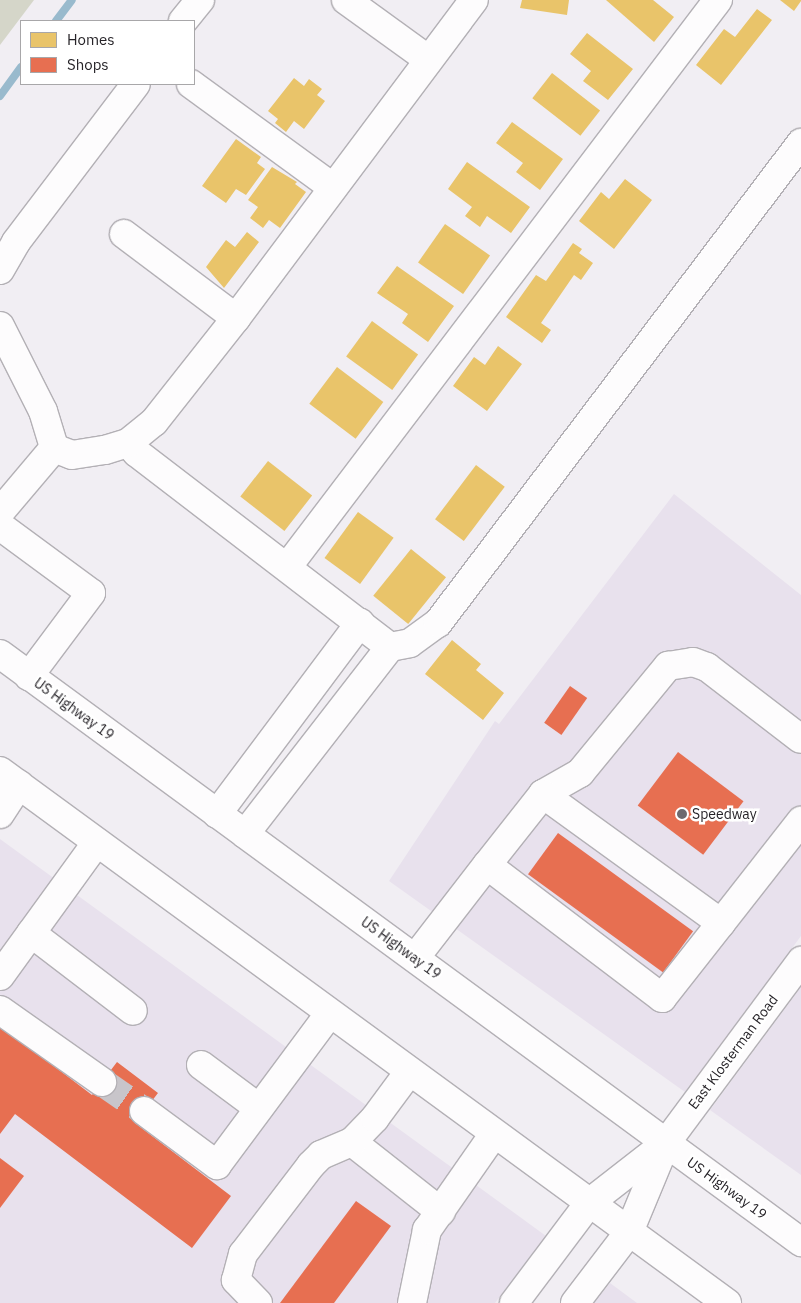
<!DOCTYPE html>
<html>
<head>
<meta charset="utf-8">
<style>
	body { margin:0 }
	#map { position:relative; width:801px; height:1303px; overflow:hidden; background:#f1eef3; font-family:"IBM Plex Sans",sans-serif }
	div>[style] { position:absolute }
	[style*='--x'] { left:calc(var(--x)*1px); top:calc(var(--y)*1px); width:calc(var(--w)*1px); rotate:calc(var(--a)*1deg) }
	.built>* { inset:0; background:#e8e1ed }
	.green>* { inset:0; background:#d5d6c9 }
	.homes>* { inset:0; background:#e9c46a; transform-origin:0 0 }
	.shops>* { inset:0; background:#e76f51; transform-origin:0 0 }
	.stream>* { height:8px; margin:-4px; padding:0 4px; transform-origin:4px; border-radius:4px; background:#99bacd }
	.minor-tunnel>* { height:28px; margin-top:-14px; transform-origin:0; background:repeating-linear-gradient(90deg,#c8c5ca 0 28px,transparent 0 42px) }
	.roads { filter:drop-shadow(1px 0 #b3b0b5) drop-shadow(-1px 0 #b3b0b5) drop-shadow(0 1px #b3b0b5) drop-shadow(0 -1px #b3b0b5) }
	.minor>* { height:28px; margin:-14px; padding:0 14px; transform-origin:14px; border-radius:14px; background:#fdfcfd }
	.major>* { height:28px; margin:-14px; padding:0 14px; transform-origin:14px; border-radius:14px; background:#fdfcfd }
	.highway>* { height:28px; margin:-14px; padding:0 14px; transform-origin:14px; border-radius:14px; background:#fdfcfd }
	.dots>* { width:14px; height:14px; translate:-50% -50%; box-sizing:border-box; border:2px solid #fff; border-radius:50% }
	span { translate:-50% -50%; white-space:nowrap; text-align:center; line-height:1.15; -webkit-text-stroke:5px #fff; paint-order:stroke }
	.street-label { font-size:14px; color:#262328 }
	.poi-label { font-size:14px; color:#262328 }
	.left { translate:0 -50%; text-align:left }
	.legend { position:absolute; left:20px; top:20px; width:175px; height:65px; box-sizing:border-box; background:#fff; border:1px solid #a8a7a9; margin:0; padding:6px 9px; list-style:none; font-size:15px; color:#262328 }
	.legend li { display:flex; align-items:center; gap:10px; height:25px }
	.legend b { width:25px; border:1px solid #a8a7a9 }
</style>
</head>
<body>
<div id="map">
	<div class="built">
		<i style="clip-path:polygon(674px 494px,801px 595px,801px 936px,685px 1092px,389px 881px,495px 721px,499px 724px)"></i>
		<i style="clip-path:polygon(0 839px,546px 1236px,495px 1303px,0 1303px)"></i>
		<i style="clip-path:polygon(801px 987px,801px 1175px,710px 1110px)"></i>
		<i style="clip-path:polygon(610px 1283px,637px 1303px,594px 1303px)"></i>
	</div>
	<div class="green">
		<i style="clip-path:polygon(0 0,34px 0,0 45px)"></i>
	</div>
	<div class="homes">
		<i style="clip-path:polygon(522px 0,569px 0,567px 15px,520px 8px)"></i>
		<i style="clip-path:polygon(606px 0,653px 0,674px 17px,654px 42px)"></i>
		<i style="clip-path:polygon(780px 0,801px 0,801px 1px,794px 11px)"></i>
		<i style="clip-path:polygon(757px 9px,772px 20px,721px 85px,696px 65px,724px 29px,735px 37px)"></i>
		<i style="clip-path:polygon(587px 33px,633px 69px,608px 100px,583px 81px,591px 71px,570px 54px)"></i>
		<i style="left:552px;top:73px;width:61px;height:32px;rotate:38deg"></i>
		<i style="clip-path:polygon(294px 78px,304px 86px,309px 79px,322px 89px,317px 95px,325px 101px,304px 129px,294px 121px,286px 132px,275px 123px,278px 119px,268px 111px)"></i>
		<i style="clip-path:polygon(512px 122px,563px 159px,540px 190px,516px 172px,523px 163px,496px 143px)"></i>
		<i style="clip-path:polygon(236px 139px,261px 157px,257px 163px,265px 169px,246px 195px,236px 189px,226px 203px,202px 186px)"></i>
		<i style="clip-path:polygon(467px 162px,530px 207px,511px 233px,487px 216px,480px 227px,465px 216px,472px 207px,448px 189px)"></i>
		<i style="clip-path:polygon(272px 167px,297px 182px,295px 184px,306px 192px,280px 228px,269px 220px,263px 228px,250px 218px,258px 207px,248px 200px)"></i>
		<i style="clip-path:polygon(625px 179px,652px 200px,614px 249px,579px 221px,601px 192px,609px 199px)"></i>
		<i style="left:445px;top:224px;width:55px;height:47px;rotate:35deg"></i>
		<i style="clip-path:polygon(247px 232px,259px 242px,224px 288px,206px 267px,226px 240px,235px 247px)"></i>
		<i style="clip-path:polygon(573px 243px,582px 249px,579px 253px,593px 263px,581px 280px,574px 275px,541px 323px,551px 330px,542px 343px,506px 317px,536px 275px,546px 281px)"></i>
		<i style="clip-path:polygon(397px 266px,454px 306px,428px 342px,402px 323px,408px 314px,377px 293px)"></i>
		<i style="left:372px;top:321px;width:57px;height:44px;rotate:36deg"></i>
		<i style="clip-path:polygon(498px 346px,522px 364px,487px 411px,453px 386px,474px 357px,485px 365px)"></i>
		<i style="left:337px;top:367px;width:58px;height:46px;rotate:37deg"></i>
		<i style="left:268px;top:461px;width:56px;height:45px;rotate:38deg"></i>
		<i style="left:476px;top:465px;width:36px;height:68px;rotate:37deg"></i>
		<i style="left:358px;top:512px;width:44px;height:57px;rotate:36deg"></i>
		<i style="left:411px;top:549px;width:45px;height:60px;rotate:39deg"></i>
		<i style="clip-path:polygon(452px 640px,481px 664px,476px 670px,504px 693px,483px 720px,425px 674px)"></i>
	</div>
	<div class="shops">
		<i style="left:570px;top:686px;width:21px;height:45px;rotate:35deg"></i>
		<i style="left:678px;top:752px;width:82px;height:67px;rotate:37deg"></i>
		<i style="left:558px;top:833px;width:167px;height:51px;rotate:36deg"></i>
		<i style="clip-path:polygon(0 1025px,92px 1095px,117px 1062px,158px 1093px,135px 1123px,231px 1196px,192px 1248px,15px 1114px,0 1134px)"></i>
		<i style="clip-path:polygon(0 1158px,24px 1176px,0 1208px)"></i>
		<i style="clip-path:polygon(356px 1201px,391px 1226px,334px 1303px,280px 1303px)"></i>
	</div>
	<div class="stream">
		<i style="--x:56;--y:21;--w:26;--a:-53"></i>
		<i style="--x:0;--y:96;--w:36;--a:-54"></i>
	</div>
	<div class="minor-tunnel">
		<i style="--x:102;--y:1082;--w:51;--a:34.6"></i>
	</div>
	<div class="roads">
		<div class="minor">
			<i style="--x:346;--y:0;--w:102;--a:35.9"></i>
			<i style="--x:183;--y:21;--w:27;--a:-51"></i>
			<i style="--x:191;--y:84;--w:175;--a:36.1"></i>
			<i style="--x:124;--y:234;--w:140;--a:36.9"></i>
			<i style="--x:0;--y:270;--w:32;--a:-60"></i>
			<i style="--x:16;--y:242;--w:198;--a:-52.8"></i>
			<i style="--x:0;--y:326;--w:95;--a:63.2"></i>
			<i style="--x:43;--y:411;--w:39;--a:73"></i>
			<i style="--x:128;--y:443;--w:13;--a:48"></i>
			<i style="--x:137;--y:453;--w:319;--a:37.5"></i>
			<i style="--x:390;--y:647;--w:20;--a:-11"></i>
			<i style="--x:410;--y:643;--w:34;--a:-36"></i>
			<i style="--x:438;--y:623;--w:602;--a:-52.9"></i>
			<i style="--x:0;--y:512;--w:84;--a:-49.8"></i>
			<i style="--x:54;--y:448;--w:19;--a:21"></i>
			<i style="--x:72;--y:455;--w:33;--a:-9"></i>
			<i style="--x:105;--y:450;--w:24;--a:-17"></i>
			<i style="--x:128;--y:443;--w:33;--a:-39"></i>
			<i style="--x:154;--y:422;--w:132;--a:-51.7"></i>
			<i style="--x:236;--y:318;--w:397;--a:-53.2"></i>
			<i style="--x:0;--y:526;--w:113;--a:36.4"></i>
			<i style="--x:91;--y:593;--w:104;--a:126.8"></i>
			<i style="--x:288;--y:566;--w:711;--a:-52.78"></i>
			<i style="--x:543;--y:794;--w:43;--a:-29.6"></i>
			<i style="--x:580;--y:773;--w:139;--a:-50.6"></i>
			<i style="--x:668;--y:666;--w:25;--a:-9"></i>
			<i style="--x:693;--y:662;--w:15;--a:20"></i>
			<i style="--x:707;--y:667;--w:118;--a:37.5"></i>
			<i style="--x:0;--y:814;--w:35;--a:-57"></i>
			<i style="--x:217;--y:814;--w:239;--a:-53.2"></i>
			<i style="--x:245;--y:834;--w:237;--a:-52.2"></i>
			<i style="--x:721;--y:923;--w:130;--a:-51.9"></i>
			<i style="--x:31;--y:933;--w:128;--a:37.4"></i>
			<i style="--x:415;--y:958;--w:118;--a:-52.3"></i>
			<i style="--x:487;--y:865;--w:220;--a:37.2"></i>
			<i style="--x:662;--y:998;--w:95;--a:-51.8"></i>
			<i style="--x:721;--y:923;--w:220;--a:-144.1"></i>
			<i style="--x:543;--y:794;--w:90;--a:128.3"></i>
			<i style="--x:0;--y:976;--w:165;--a:-54.1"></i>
			<i style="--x:0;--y:1010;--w:125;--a:35.2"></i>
			<i style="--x:201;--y:1065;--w:72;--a:36.6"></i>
			<i style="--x:144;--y:1111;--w:91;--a:36.5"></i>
			<i style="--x:217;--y:1165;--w:188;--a:-53.4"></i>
			<i style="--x:352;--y:1142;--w:113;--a:38.2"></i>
			<i style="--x:666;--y:1143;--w:227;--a:-53.4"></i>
			<i style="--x:258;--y:1303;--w:32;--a:-134"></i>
			<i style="--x:236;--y:1280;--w:27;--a:-75"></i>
			<i style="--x:243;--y:1254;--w:112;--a:-52.6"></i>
			<i style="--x:311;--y:1165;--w:14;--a:-45"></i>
			<i style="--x:321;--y:1155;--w:34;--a:-23"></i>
			<i style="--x:352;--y:1142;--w:33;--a:-46"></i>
			<i style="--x:375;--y:1118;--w:57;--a:-53.5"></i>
			<i style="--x:412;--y:1303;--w:75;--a:-78.4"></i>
			<i style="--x:427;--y:1230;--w:117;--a:-55.1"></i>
		</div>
		<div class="major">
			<i style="--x:514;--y:1303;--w:125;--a:-53.1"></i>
			<i style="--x:589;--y:1203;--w:98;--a:-37.9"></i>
			<i style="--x:575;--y:1303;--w:89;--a:-52.7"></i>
			<i style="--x:629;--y:1232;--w:94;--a:-67.5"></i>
		</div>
		<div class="highway">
			<i style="--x:0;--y:654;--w:994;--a:36.28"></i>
			<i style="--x:0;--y:771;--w:901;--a:36.2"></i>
		</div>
	</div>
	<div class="dots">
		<i style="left:682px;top:814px;background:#6d6a6f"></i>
	</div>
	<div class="street-label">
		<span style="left:74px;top:709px;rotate:36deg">US Highway 19</span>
		<span style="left:401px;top:948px;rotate:36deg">US Highway 19</span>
		<span style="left:733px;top:1052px;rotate:-53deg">East Klosterman Road</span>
		<span style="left:727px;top:1188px;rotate:36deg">US Highway 19</span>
	</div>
	<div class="poi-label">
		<span class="left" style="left:692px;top:814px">Speedway</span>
	</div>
	<ul class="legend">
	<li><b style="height:14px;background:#e9c46a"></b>Homes</li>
	<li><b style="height:14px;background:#e76f51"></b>Shops</li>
	</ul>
</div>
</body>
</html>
